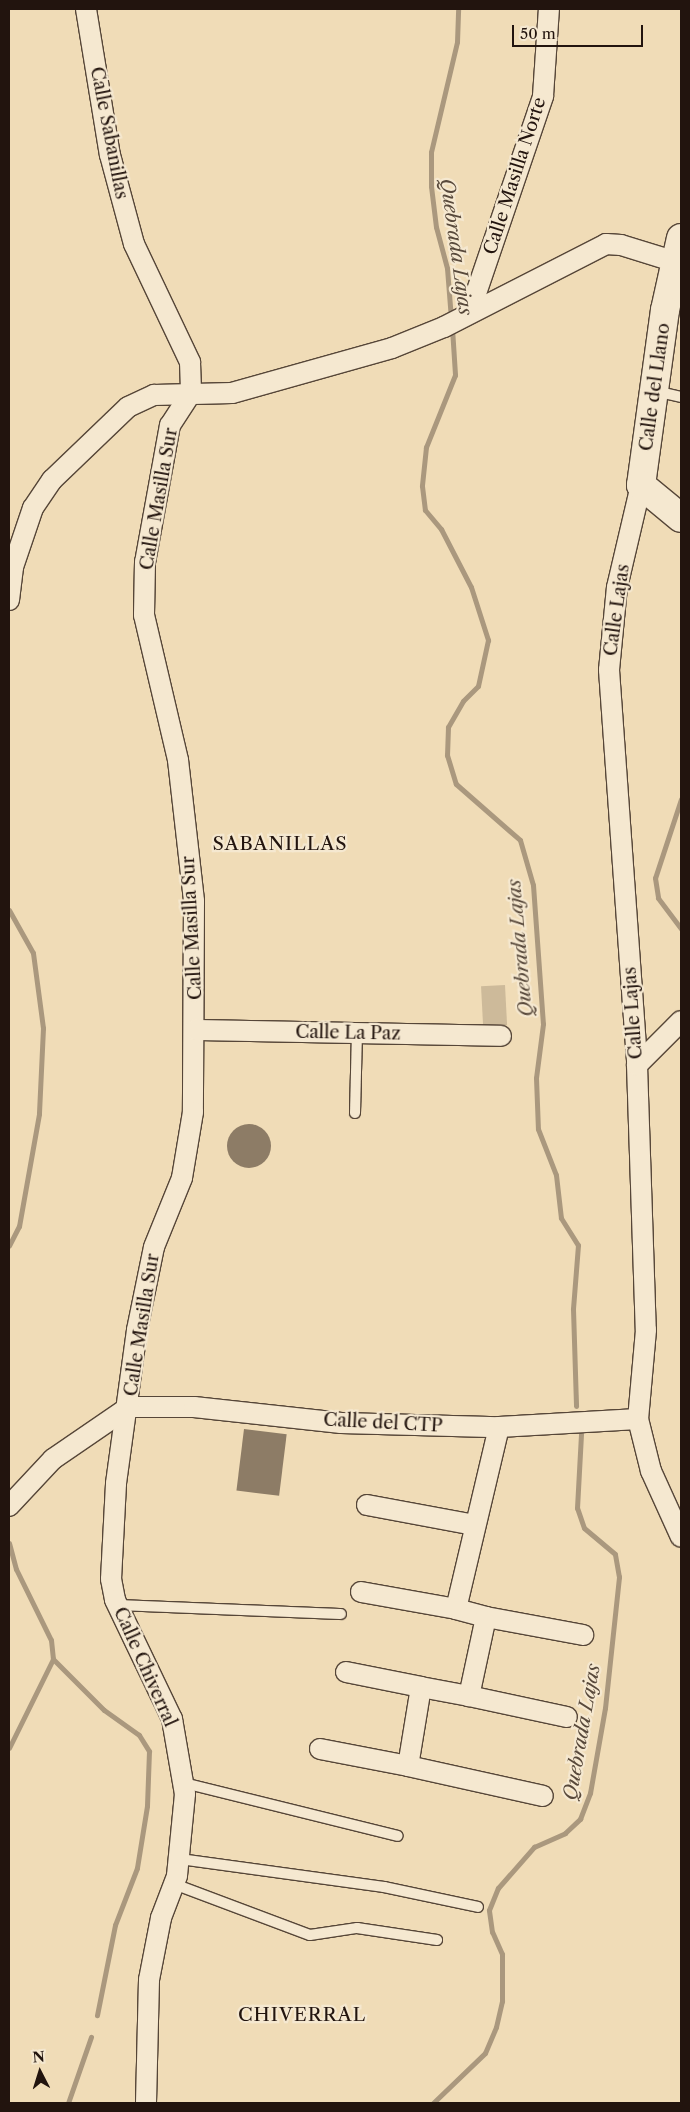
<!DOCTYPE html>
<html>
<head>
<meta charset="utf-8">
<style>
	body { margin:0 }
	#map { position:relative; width:690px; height:2112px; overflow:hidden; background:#f0dcb7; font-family:"Libre Caslon Text",serif }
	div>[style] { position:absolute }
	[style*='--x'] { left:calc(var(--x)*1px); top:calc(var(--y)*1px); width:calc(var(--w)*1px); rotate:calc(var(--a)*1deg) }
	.green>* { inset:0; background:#cdba9a; transform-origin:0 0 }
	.stream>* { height:5px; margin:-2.5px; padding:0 2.5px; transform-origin:2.5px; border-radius:2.5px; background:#aa987e }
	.building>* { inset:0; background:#8d7c66; transform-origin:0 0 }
	.round { border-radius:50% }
	.roads { filter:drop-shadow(1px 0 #564638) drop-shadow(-1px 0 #564638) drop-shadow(0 1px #564638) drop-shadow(0 -1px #564638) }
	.lane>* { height:10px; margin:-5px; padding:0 5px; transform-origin:5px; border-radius:5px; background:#f5e8d0 }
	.street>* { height:20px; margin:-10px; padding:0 10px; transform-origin:10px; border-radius:10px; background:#f5e8d0 }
	.secondary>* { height:28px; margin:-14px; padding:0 14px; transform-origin:14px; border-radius:14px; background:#f5e8d0 }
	span { translate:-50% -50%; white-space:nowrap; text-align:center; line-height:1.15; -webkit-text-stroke:4.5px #f5e8d0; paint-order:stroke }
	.street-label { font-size:18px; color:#22140e }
	.water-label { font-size:19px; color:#58493b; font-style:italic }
	.neighbourhood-label { font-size:19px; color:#22140e; letter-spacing:1px }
	.frame { position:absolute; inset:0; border:10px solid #22140e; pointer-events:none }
	.north { position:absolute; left:15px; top:2047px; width:50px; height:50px; -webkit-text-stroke:4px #f5e8d0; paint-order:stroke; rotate:355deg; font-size:14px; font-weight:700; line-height:20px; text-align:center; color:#22140e }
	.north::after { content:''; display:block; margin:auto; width:18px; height:22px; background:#22140e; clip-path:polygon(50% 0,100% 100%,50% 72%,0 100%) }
	.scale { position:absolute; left:512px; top:25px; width:131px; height:22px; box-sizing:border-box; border:2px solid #22140e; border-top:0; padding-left:6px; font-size:15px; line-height:18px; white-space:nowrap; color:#22140e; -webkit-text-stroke:4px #f5e8d0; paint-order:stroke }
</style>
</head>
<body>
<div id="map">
	<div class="green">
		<i style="left:505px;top:985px;width:40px;height:24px;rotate:87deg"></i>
	</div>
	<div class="stream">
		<i style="--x:451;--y:319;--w:51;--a:-94.5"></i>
		<i style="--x:447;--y:268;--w:42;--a:-105"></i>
		<i style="--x:436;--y:227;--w:41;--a:-97"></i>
		<i style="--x:431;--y:186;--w:34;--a:-90"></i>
		<i style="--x:431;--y:152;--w:113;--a:-76.7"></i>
		<i style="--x:457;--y:42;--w:33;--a:-88"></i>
		<i style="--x:452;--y:328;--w:47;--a:86.3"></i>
		<i style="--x:455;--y:375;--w:78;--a:111.9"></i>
		<i style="--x:426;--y:447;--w:39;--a:96"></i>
		<i style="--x:422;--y:486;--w:24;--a:83"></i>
		<i style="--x:425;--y:510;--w:25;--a:50"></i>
		<i style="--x:441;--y:529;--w:65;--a:62.7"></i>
		<i style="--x:471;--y:587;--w:56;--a:72.2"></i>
		<i style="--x:488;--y:640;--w:47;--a:102.3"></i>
		<i style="--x:478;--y:686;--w:21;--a:135"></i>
		<i style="--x:463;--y:701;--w:30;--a:120"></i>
		<i style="--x:448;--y:727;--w:28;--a:92"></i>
		<i style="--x:447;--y:755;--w:30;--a:73"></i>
		<i style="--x:456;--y:784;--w:85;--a:41.2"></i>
		<i style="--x:520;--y:840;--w:47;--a:73.9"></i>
		<i style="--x:533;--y:885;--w:139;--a:85.9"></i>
		<i style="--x:543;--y:1024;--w:54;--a:97.4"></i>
		<i style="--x:536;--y:1078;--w:51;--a:87.8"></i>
		<i style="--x:538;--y:1129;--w:49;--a:68.6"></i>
		<i style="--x:556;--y:1175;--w:43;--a:83.4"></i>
		<i style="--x:561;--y:1218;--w:32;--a:58"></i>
		<i style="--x:578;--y:1245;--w:64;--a:94.5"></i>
		<i style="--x:573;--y:1309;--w:97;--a:88.2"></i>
		<i style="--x:681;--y:799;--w:83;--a:108.2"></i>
		<i style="--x:655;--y:878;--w:20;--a:81"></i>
		<i style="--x:658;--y:898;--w:39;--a:53"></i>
		<i style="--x:9;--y:910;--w:49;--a:60.8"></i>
		<i style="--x:33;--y:953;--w:76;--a:82.4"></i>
		<i style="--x:43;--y:1028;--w:86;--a:92.7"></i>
		<i style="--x:39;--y:1114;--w:114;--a:100.1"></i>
		<i style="--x:19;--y:1226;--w:22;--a:117"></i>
		<i style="--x:9;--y:1543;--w:27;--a:75"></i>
		<i style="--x:16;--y:1569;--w:79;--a:63.8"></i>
		<i style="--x:51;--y:1640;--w:19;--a:84"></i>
		<i style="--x:53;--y:1659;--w:99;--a:116.3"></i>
		<i style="--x:53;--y:1659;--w:72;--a:45"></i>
		<i style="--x:104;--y:1710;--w:43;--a:35.5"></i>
		<i style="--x:139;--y:1735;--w:19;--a:58"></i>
		<i style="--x:149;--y:1751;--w:55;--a:92.1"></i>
		<i style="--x:147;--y:1806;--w:63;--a:99.2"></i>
		<i style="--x:137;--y:1868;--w:61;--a:111.1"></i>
		<i style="--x:115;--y:1925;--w:92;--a:101.3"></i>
		<i style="--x:68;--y:2103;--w:70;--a:-70.8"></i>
		<i style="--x:433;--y:2103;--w:72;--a:-43.9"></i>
		<i style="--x:485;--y:2053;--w:28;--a:-67"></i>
		<i style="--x:496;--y:2027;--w:27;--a:-77"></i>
		<i style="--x:502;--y:2001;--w:47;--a:-90"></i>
		<i style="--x:502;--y:1954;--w:24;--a:-114"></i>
		<i style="--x:492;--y:1932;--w:22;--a:-98"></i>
		<i style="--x:489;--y:1910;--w:24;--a:-68"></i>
		<i style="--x:498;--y:1888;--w:55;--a:-48.7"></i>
		<i style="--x:534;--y:1847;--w:34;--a:-24"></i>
		<i style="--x:565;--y:1833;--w:21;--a:-43"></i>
		<i style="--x:580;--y:1819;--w:28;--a:-69"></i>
		<i style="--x:590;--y:1793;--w:86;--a:-80"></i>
		<i style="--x:605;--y:1708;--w:132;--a:-83.9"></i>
		<i style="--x:619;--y:1577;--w:23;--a:-100"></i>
		<i style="--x:615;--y:1554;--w:40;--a:-140"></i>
		<i style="--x:584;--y:1528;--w:21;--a:-109"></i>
		<i style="--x:577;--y:1508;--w:74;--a:-86.9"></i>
	</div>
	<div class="building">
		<i class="round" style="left:227px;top:1124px;width:44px;height:44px"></i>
		<i style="left:244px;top:1429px;width:43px;height:62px;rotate:7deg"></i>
	</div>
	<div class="roads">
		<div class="lane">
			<i style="--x:655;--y:391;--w:27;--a:13"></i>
			<i style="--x:355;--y:1113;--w:80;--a:-88.6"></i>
			<i style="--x:117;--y:1605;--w:224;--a:2.3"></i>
			<i style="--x:184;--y:1783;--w:220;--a:13.9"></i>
			<i style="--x:180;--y:1859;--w:206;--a:7.8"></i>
			<i style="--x:384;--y:1887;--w:96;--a:12"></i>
			<i style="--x:174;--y:1884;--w:145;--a:20.6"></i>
			<i style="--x:310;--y:1935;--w:48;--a:-8.5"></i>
			<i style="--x:357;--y:1928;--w:81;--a:8.5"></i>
		</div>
		<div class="street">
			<i style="--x:86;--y:9;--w:148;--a:80.7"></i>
			<i style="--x:110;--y:155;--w:92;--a:74.9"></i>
			<i style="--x:134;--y:244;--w:131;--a:64.6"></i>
			<i style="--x:190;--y:362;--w:31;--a:88"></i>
			<i style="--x:191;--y:393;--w:38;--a:123"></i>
			<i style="--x:170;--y:425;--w:139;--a:100.3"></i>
			<i style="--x:145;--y:562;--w:53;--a:91.1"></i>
			<i style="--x:144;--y:615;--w:149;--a:76.8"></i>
			<i style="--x:178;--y:760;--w:142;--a:83.5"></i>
			<i style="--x:194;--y:901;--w:211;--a:90.3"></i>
			<i style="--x:193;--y:1112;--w:67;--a:99.5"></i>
			<i style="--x:182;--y:1178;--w:74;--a:112.1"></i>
			<i style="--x:154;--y:1247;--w:85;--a:101.6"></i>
			<i style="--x:137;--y:1330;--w:155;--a:97.8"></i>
			<i style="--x:116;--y:1484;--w:95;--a:93"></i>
			<i style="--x:111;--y:1579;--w:21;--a:79"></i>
			<i style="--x:115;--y:1600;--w:132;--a:64.4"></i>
			<i style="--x:172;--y:1719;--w:76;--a:80.2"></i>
			<i style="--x:185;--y:1794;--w:82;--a:95.6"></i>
			<i style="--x:177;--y:1876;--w:45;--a:110.9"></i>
			<i style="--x:161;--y:1918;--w:63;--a:101"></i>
			<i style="--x:149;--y:1980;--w:123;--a:91.4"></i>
			<i style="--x:470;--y:311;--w:227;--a:-71.2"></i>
			<i style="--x:543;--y:96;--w:87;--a:-86.1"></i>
			<i style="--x:641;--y:485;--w:105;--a:103.2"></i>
			<i style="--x:617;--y:587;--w:83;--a:95.5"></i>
			<i style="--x:609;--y:670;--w:396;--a:85.9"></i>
			<i style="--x:637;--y:1065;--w:265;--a:88.1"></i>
			<i style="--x:646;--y:1330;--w:89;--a:95.1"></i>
			<i style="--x:638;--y:1419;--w:54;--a:76"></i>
			<i style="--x:651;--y:1471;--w:72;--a:65.6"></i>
			<i style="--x:9;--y:600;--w:33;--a:-83"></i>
			<i style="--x:13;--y:567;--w:62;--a:-71.3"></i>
			<i style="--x:33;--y:508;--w:34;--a:-56"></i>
			<i style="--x:52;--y:480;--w:105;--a:-43.8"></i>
			<i style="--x:128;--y:407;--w:29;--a:-25"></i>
			<i style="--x:154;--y:395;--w:78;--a:-1.5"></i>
			<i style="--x:232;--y:393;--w:166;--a:-15.7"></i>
			<i style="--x:392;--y:348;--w:56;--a:-22"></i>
			<i style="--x:444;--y:327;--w:182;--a:-27.1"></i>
			<i style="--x:606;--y:244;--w:15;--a:4"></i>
			<i style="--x:621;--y:245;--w:58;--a:17.2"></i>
			<i style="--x:195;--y:1030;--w:306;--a:1.1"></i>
			<i style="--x:637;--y:1065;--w:62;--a:-45"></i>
			<i style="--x:129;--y:1407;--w:65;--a:0"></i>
			<i style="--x:194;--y:1407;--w:148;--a:6.2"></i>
			<i style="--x:341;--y:1423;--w:158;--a:1.5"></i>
			<i style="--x:499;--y:1427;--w:139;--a:-3.3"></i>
			<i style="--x:499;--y:1427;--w:187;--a:103.3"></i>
			<i style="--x:456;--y:1609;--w:31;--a:15"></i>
			<i style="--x:486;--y:1617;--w:81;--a:102.1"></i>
			<i style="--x:469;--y:1696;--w:49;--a:-169.4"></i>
			<i style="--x:421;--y:1687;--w:80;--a:99.3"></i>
			<i style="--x:408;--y:1766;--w:138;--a:12.5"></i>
			<i style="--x:367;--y:1505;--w:110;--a:10.5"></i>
			<i style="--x:9;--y:1506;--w:64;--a:-46.9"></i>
			<i style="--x:53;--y:1459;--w:92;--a:-34.4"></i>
			<i style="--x:361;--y:1592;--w:97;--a:10.1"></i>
			<i style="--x:486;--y:1617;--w:99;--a:10.5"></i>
			<i style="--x:346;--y:1672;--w:76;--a:11.3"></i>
			<i style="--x:469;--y:1696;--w:100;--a:12.1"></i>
			<i style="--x:320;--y:1749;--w:90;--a:10.9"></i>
		</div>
		<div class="secondary">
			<i style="--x:681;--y:238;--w:74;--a:102.5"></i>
			<i style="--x:665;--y:310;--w:177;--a:97.8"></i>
			<i style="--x:641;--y:485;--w:52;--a:39.5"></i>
		</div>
	</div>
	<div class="street-label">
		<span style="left:109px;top:133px;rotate:79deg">Calle Sabanillas</span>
		<span style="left:515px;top:176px;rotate:-72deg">Calle Masilla Norte</span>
		<span style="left:655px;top:387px;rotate:-82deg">Calle del Llano</span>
		<span style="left:159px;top:499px;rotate:-80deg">Calle Masilla Sur</span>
		<span style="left:617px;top:610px;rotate:-82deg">Calle Lajas</span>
		<span style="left:192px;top:928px;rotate:-93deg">Calle Masilla Sur</span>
		<span style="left:633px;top:1013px;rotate:-94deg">Calle Lajas</span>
		<span style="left:348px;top:1033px;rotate:1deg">Calle La Paz</span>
		<span style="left:142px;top:1325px;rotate:-81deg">Calle Masilla Sur</span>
		<span style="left:383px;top:1423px;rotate:3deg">Calle del CTP</span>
		<span style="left:145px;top:1667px;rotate:66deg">Calle Chiverral</span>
	</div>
	<div class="water-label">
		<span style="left:456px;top:247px;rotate:82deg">Quebrada Lajas</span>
		<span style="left:520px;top:948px;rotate:-95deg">Quebrada Lajas</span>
		<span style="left:582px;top:1732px;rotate:-80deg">Quebrada Lajas</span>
	</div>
	<div class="neighbourhood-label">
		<span style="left:280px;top:844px">SABANILLAS</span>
		<span style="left:302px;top:2015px">CHIVERRAL</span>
	</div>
	<div class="frame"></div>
	<div class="north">N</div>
	<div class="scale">50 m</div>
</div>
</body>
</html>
